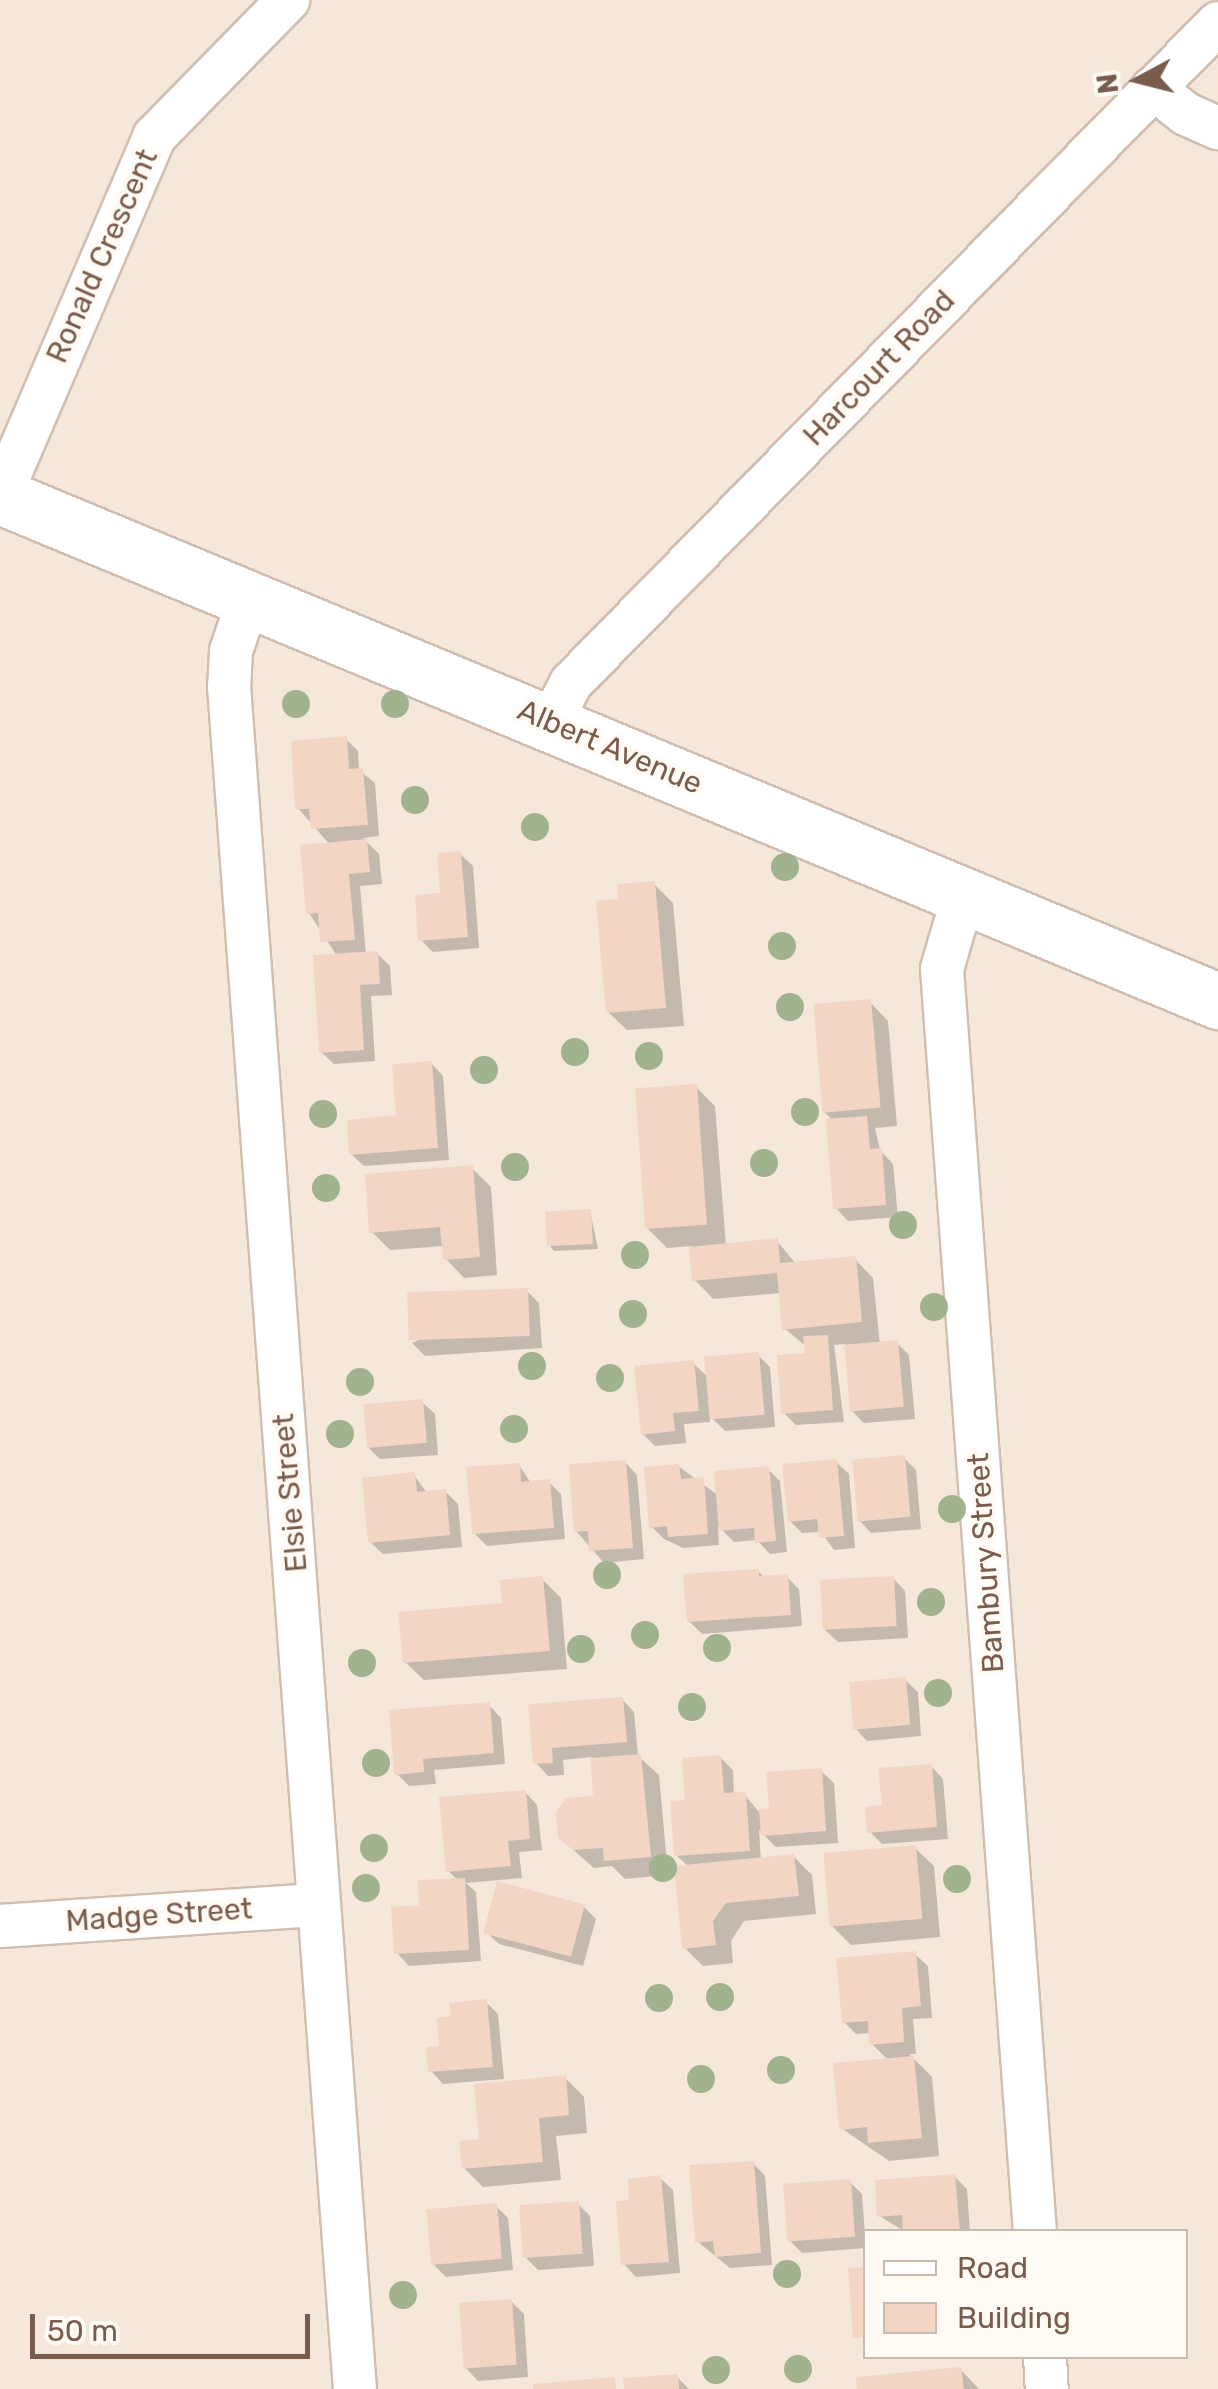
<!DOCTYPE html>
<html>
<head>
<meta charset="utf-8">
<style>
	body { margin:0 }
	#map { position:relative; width:1218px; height:2389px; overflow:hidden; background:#fdf6ec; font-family:Rubik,sans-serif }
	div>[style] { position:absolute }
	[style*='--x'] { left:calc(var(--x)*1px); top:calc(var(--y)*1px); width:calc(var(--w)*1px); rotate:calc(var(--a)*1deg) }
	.residential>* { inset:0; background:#f5e8da }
	.shadow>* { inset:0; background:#0003 }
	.building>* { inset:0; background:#f3d5c3; transform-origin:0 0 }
	.roads { filter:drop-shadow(2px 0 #d1beb0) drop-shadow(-2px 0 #d1beb0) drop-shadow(0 2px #d1beb0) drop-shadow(0 -2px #d1beb0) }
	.minor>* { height:42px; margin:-21px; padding:0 21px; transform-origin:21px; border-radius:21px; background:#fff }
	.secondary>* { height:55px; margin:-27.5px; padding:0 27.5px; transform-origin:27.5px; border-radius:27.5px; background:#fff }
	.trees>* { width:28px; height:28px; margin:-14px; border-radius:50%; background:#a0b28e }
	span { translate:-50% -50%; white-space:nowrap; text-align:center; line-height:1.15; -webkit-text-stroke:8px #fffaf3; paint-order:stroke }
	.street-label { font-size:30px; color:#7a5c4d }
	.legend { position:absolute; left:863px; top:2229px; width:325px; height:130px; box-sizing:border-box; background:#fffaf3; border:2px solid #cabbb1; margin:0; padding:12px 18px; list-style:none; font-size:30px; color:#7a5c4d }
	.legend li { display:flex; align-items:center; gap:20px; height:50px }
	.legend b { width:50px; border:2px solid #cabbb1 }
	.north { position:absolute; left:1088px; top:30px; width:100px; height:100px; -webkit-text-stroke:8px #fffaf3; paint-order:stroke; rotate:263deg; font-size:28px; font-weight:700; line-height:40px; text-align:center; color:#7a5c4d }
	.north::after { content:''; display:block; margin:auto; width:35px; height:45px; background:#7a5c4d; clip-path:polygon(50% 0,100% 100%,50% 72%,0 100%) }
	.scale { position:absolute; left:30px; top:2314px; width:280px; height:45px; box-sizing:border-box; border:5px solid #7a5c4d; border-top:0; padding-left:12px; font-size:30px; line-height:35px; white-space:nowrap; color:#7a5c4d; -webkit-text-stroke:8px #fffaf3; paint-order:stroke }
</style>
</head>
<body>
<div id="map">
	<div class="residential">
		<i style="clip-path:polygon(evenodd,0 0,1218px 0,1218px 2389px,0 2389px,0 0,866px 2232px,1186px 2232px,1186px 2356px,866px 2356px,866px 2232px)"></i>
	</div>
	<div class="shadow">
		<i style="clip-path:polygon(346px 739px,358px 751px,359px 770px,375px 783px,379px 836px,363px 838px,379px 854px,382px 884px,360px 886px,366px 954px,377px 953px,390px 966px,392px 995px,371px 996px,375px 1061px,334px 1064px,321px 1052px,337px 956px,309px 913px,330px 845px,298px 808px)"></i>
		<i style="clip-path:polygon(460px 854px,473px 866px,479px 948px,433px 952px,421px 940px)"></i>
		<i style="clip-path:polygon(654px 884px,673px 903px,684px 1026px,627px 1030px,608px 1012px,621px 902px)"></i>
		<i style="clip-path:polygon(870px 1002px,888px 1021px,897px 1126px,875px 1128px,880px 1150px,893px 1164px,898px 1217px,848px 1221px,836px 1208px,834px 1121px,824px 1112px)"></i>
		<i style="clip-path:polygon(431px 1063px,443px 1076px,449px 1160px,364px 1166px,351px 1154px,398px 1118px)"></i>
		<i style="clip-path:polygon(696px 1087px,715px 1106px,726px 1246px,777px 1241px,796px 1264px,855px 1259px,873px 1278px,880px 1345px,897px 1343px,909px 1355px,915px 1419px,864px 1423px,852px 1411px,846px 1344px,834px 1345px,844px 1422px,796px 1425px,784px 1413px,807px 1347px,785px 1329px,781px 1293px,713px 1299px,695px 1280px,692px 1246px,667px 1248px,648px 1229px)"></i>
		<i style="clip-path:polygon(472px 1168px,491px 1187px,497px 1275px,464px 1278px,446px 1259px,444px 1246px,390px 1250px,372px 1232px)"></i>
		<i style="clip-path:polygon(590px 1211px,598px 1249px,554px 1251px,549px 1245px)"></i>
		<i style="clip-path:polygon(527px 1291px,539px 1303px,542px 1348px,425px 1356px,412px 1343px)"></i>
		<i style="clip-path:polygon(758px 1355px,770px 1367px,775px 1427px,725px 1431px,710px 1416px,710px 1422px,684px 1424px,686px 1443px,655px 1446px,643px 1434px,693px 1363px,709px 1378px)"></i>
		<i style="clip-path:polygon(422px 1402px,435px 1414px,438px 1455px,380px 1459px,368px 1447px)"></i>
		<i style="clip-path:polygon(904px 1458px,916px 1470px,921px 1529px,871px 1533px,859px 1520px)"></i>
		<i style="clip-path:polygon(625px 1462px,637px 1475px,644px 1559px,604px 1563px,576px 1531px)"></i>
		<i style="clip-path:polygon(836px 1462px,849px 1474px,855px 1548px,834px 1550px,821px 1532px,802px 1533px,790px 1521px)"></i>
		<i style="clip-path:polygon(519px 1465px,531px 1483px,549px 1482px,561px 1494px,565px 1539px,487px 1546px,474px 1533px)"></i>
		<i style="clip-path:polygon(678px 1466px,719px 1496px,768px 1469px,780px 1481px,787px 1552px,770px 1554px,757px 1540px,734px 1542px,718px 1526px,719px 1545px,683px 1548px,664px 1539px,652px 1527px)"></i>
		<i style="clip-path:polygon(414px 1475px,427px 1493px,445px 1491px,458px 1504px,462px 1547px,383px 1554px,370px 1542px)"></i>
		<i style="clip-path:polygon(758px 1571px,765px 1578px,787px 1577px,799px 1589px,802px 1626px,702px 1634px,689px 1621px)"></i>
		<i style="clip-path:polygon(893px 1578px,905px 1591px,908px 1638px,838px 1642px,825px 1630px)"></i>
		<i style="clip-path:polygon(542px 1579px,561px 1598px,567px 1669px,424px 1680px,405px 1662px)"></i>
		<i style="clip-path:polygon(905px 1680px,918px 1692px,921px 1736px,867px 1741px,855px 1728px)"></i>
		<i style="clip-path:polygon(622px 1699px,634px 1712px,638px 1756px,659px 1775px,668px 1875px,625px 1879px,612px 1866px,594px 1868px,580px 1856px,560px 1837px,596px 1798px,592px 1757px,563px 1760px,564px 1775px,548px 1776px,536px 1763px,531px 1707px)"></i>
		<i style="clip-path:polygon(489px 1705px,501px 1718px,505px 1764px,434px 1770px,436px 1784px,409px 1786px,397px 1774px)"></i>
		<i style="clip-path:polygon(720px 1757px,733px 1770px,734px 1795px,745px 1795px,758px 1811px,771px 1810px,821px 1771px,834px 1783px,838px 1843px,776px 1847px,759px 1830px,761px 1860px,794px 1857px,812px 1875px,816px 1914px,744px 1921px,731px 1941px,733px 1963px,703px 1966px,685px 1948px,689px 1867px,676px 1855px,687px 1803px)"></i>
		<i style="clip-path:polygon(931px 1766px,943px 1779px,948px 1839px,882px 1844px,870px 1832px)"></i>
		<i style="clip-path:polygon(525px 1792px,537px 1805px,542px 1850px,519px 1852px,522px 1878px,466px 1883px,476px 1892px,481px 1961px,409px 1966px,397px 1953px,458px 1880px,448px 1871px)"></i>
		<i style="clip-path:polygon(915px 1848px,934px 1866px,940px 1937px,851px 1945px,832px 1926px)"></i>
		<i style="clip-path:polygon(584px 1907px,596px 1919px,583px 1966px,499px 1944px,486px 1932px)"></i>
		<i style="clip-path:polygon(915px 1954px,928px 1966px,932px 2018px,913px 2019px,916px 2054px,909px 2054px,932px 2077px,939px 2156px,889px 2161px,841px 2128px,888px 2060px,872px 2044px,871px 2033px,856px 2034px,844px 2022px)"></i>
		<i style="clip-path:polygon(486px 2002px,498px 2014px,504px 2079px,443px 2084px,431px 2071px,454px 2019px)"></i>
		<i style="clip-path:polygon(565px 2078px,584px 2097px,587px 2133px,556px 2136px,561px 2180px,483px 2187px,464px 2168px,482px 2141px)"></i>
		<i style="clip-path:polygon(753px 2163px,765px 2176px,772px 2265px,730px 2268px,698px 2242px)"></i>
		<i style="clip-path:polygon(954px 2176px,967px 2189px,970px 2232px,905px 2232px,880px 2216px)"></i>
		<i style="clip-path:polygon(660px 2178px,673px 2190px,680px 2273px,636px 2277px,624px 2264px,632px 2202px)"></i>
		<i style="clip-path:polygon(850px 2182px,862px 2194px,866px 2248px,802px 2253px,790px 2241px)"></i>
		<i style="clip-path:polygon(578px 2204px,590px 2216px,594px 2266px,538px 2270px,526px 2258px)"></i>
		<i style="clip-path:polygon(496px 2206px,508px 2218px,513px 2270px,446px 2277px,434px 2265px)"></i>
		<i style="clip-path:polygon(511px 2301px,524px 2314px,528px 2377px,478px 2381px,466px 2368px)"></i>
		<i style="clip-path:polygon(960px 2369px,979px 2389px,860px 2389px)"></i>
		<i style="clip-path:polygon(677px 2377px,689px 2389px,626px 2389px)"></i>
	</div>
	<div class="building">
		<i style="clip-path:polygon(347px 736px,349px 769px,363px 768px,368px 825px,311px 829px,309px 809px,295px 809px,291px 741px)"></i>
		<i style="clip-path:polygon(367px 839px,370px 872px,349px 874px,355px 940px,320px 942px,318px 913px,306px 914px,300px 845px)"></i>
		<i style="clip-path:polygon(461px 851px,468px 937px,418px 941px,415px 895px,440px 893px,437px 853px)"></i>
		<i style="clip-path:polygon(655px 881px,666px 1008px,606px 1013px,596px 901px,618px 899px,617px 884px)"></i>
		<i style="clip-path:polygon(378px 951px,380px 984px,360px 985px,364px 1050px,319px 1053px,313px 955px)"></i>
		<i style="left:871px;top:999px;width:109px;height:58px;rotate:85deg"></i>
		<i style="clip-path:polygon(432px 1061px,438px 1148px,349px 1155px,347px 1120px,396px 1115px,392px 1064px)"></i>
		<i style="left:697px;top:1084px;width:141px;height:62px;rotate:86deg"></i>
		<i style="clip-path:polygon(867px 1116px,870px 1149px,882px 1148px,886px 1205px,833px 1209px,826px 1119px)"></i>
		<i style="clip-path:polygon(473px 1165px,480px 1257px,443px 1260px,440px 1227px,369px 1233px,365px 1174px)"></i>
		<i style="left:591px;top:1209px;width:35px;height:46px;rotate:87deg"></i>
		<i style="clip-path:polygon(778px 1238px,780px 1263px,856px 1256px,862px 1322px,782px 1330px,777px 1273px,692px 1281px,689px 1247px)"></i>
		<i style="left:528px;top:1288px;width:48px;height:121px;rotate:88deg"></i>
		<i style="clip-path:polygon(828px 1335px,833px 1410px,781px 1414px,777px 1355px,805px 1353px,803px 1336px)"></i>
		<i style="left:898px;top:1340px;width:67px;height:54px;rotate:85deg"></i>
		<i style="left:759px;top:1352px;width:63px;height:55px;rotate:85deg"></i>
		<i style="clip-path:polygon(694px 1360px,699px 1411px,673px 1413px,675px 1431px,641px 1435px,634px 1366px)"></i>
		<i style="left:423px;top:1399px;width:44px;height:60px;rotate:85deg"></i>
		<i style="left:905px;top:1455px;width:62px;height:53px;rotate:85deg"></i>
		<i style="clip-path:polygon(837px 1459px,844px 1536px,819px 1538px,817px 1519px,788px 1522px,782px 1464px)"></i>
		<i style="clip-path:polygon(626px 1460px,633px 1548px,589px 1551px,588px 1531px,574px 1532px,569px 1464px)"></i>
		<i style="clip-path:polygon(520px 1463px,521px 1482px,550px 1479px,554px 1528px,472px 1534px,466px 1467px)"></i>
		<i style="clip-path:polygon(679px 1464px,681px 1479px,704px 1477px,708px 1534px,668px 1537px,667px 1526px,649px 1528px,644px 1467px)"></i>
		<i style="clip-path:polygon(769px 1466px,776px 1541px,755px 1543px,754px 1528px,719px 1531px,714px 1471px)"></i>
		<i style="clip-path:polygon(415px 1472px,417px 1492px,446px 1489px,450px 1535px,368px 1543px,362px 1478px)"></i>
		<i style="clip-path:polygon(759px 1569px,759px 1576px,788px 1574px,791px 1615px,687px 1622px,683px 1574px)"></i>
		<i style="clip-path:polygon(543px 1576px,550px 1651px,403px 1663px,398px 1612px,502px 1603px,500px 1580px)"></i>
		<i style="left:894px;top:1576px;width:50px;height:74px;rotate:87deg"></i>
		<i style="left:906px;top:1677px;width:48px;height:57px;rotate:85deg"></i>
		<i style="clip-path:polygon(623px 1697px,627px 1742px,552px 1748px,553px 1763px,533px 1764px,528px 1704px)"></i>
		<i style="clip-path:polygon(490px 1702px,494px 1753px,423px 1759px,424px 1772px,394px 1775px,389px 1710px)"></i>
		<i style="clip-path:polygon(641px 1754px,651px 1857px,604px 1861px,603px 1848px,573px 1850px,558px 1838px,556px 1812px,566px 1798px,593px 1796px,590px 1758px)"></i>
		<i style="clip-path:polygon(721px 1755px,724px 1793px,746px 1792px,750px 1851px,674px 1856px,670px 1801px,685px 1800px,682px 1758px)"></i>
		<i style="clip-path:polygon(932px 1764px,937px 1827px,867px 1833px,865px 1807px,882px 1805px,878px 1768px)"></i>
		<i style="clip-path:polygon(822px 1768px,826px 1831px,761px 1836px,759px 1809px,769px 1808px,766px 1772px)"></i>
		<i style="clip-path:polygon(526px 1790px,530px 1839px,508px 1841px,511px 1866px,446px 1872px,439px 1797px)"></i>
		<i style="left:916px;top:1845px;width:74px;height:93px;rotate:85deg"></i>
		<i style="clip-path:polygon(794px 1854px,799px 1896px,726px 1903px,713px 1921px,716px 1945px,682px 1949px,674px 1866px)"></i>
		<i style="clip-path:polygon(465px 1878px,469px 1950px,394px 1954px,391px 1907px,419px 1905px,418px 1880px)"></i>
		<i style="left:497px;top:1881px;width:91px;height:54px;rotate:15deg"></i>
		<i style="clip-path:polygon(916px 1951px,921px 2006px,902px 2008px,904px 2042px,869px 2045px,868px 2021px,842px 2023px,836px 1958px)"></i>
		<i style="clip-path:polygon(487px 1999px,493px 2067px,428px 2072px,426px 2047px,439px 2046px,437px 2018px,451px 2016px,449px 2003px)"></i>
		<i style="clip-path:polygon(914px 2056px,922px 2138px,868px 2143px,867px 2127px,839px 2130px,833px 2063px)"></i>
		<i style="clip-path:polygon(566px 2075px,569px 2115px,539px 2118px,543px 2162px,462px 2169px,459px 2141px,479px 2139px,474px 2084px)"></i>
		<i style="clip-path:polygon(754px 2161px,761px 2253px,715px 2257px,713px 2241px,695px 2243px,689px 2165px)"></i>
		<i style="clip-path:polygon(955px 2174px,960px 2232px,903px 2232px,902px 2215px,877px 2217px,875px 2180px)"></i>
		<i style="clip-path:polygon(661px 2175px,669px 2262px,621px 2265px,616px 2201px,629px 2200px,628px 2179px)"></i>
		<i style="left:851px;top:2179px;width:58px;height:68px;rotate:86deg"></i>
		<i style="left:579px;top:2201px;width:53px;height:60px;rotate:86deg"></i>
		<i style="left:497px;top:2203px;width:56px;height:71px;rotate:85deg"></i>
		<i style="clip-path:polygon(866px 2267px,866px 2337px,853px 2338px,848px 2268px)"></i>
		<i style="left:512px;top:2299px;width:66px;height:53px;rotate:86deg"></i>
		<i style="clip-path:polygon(961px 2367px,964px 2389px,857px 2389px,856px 2377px)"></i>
		<i style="clip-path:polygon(678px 2374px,679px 2389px,624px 2389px,623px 2378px)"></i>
		<i style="clip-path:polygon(615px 2377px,616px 2389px,533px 2389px,533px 2384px)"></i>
	</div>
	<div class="roads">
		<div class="minor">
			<i style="--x:1153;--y:88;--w:42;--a:38.2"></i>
			<i style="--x:1186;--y:114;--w:35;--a:24"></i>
			<i style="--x:0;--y:497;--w:392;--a:-66.8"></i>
			<i style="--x:154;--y:137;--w:192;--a:-45.6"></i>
			<i style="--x:248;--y:601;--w:53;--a:108.8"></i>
			<i style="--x:231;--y:651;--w:35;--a:93"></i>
			<i style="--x:229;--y:686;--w:1708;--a:85.77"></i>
			<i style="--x:552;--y:720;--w:42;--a:-62.8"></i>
			<i style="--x:571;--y:683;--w:924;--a:-45.57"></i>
			<i style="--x:963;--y:897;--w:75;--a:106.3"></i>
			<i style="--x:942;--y:969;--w:1266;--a:85.79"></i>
			<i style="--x:0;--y:1926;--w:318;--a:-3.8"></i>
			<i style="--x:1045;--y:2356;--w:33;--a:87"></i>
		</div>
		<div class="secondary">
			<i style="--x:0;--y:496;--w:1319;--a:22.52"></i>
		</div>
	</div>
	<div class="trees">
		<i style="left:296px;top:704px"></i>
		<i style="left:395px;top:704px"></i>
		<i style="left:415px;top:800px"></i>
		<i style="left:535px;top:827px"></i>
		<i style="left:785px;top:867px"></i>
		<i style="left:782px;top:946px"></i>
		<i style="left:790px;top:1007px"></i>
		<i style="left:575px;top:1052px"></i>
		<i style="left:649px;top:1056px"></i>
		<i style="left:484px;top:1070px"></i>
		<i style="left:805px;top:1112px"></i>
		<i style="left:323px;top:1114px"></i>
		<i style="left:764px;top:1163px"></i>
		<i style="left:515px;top:1167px"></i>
		<i style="left:326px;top:1188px"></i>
		<i style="left:903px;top:1225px"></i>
		<i style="left:635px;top:1255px"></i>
		<i style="left:934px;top:1307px"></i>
		<i style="left:633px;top:1314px"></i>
		<i style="left:532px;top:1366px"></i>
		<i style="left:610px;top:1378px"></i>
		<i style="left:360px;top:1382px"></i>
		<i style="left:514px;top:1429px"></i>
		<i style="left:340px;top:1434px"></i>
		<i style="left:952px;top:1509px"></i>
		<i style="left:607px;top:1575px"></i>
		<i style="left:931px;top:1602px"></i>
		<i style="left:645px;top:1635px"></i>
		<i style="left:717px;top:1648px"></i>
		<i style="left:581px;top:1649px"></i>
		<i style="left:362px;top:1663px"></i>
		<i style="left:938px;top:1693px"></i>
		<i style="left:692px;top:1707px"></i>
		<i style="left:376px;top:1763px"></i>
		<i style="left:374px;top:1848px"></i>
		<i style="left:663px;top:1868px"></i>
		<i style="left:957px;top:1879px"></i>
		<i style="left:366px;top:1888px"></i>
		<i style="left:720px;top:1997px"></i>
		<i style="left:659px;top:1998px"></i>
		<i style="left:781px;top:2070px"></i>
		<i style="left:701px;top:2079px"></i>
		<i style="left:787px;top:2274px"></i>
		<i style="left:403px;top:2295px"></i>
		<i style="left:798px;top:2369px"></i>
		<i style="left:716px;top:2370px"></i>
	</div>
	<div class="street-label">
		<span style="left:102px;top:256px;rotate:-66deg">Ronald Crescent</span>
		<span style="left:879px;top:368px;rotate:-46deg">Harcourt Road</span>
		<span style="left:610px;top:747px;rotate:23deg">Albert Avenue</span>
		<span style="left:290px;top:1493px;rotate:-95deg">Elsie Street</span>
		<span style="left:986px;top:1563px;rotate:-94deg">Bambury Street</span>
		<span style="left:159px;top:1915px;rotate:-4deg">Madge Street</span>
	</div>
	<ul class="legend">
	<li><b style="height:12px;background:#fff"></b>Road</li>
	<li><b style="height:28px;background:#f3d5c3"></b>Building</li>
	</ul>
	<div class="north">N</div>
	<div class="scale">50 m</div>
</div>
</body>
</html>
